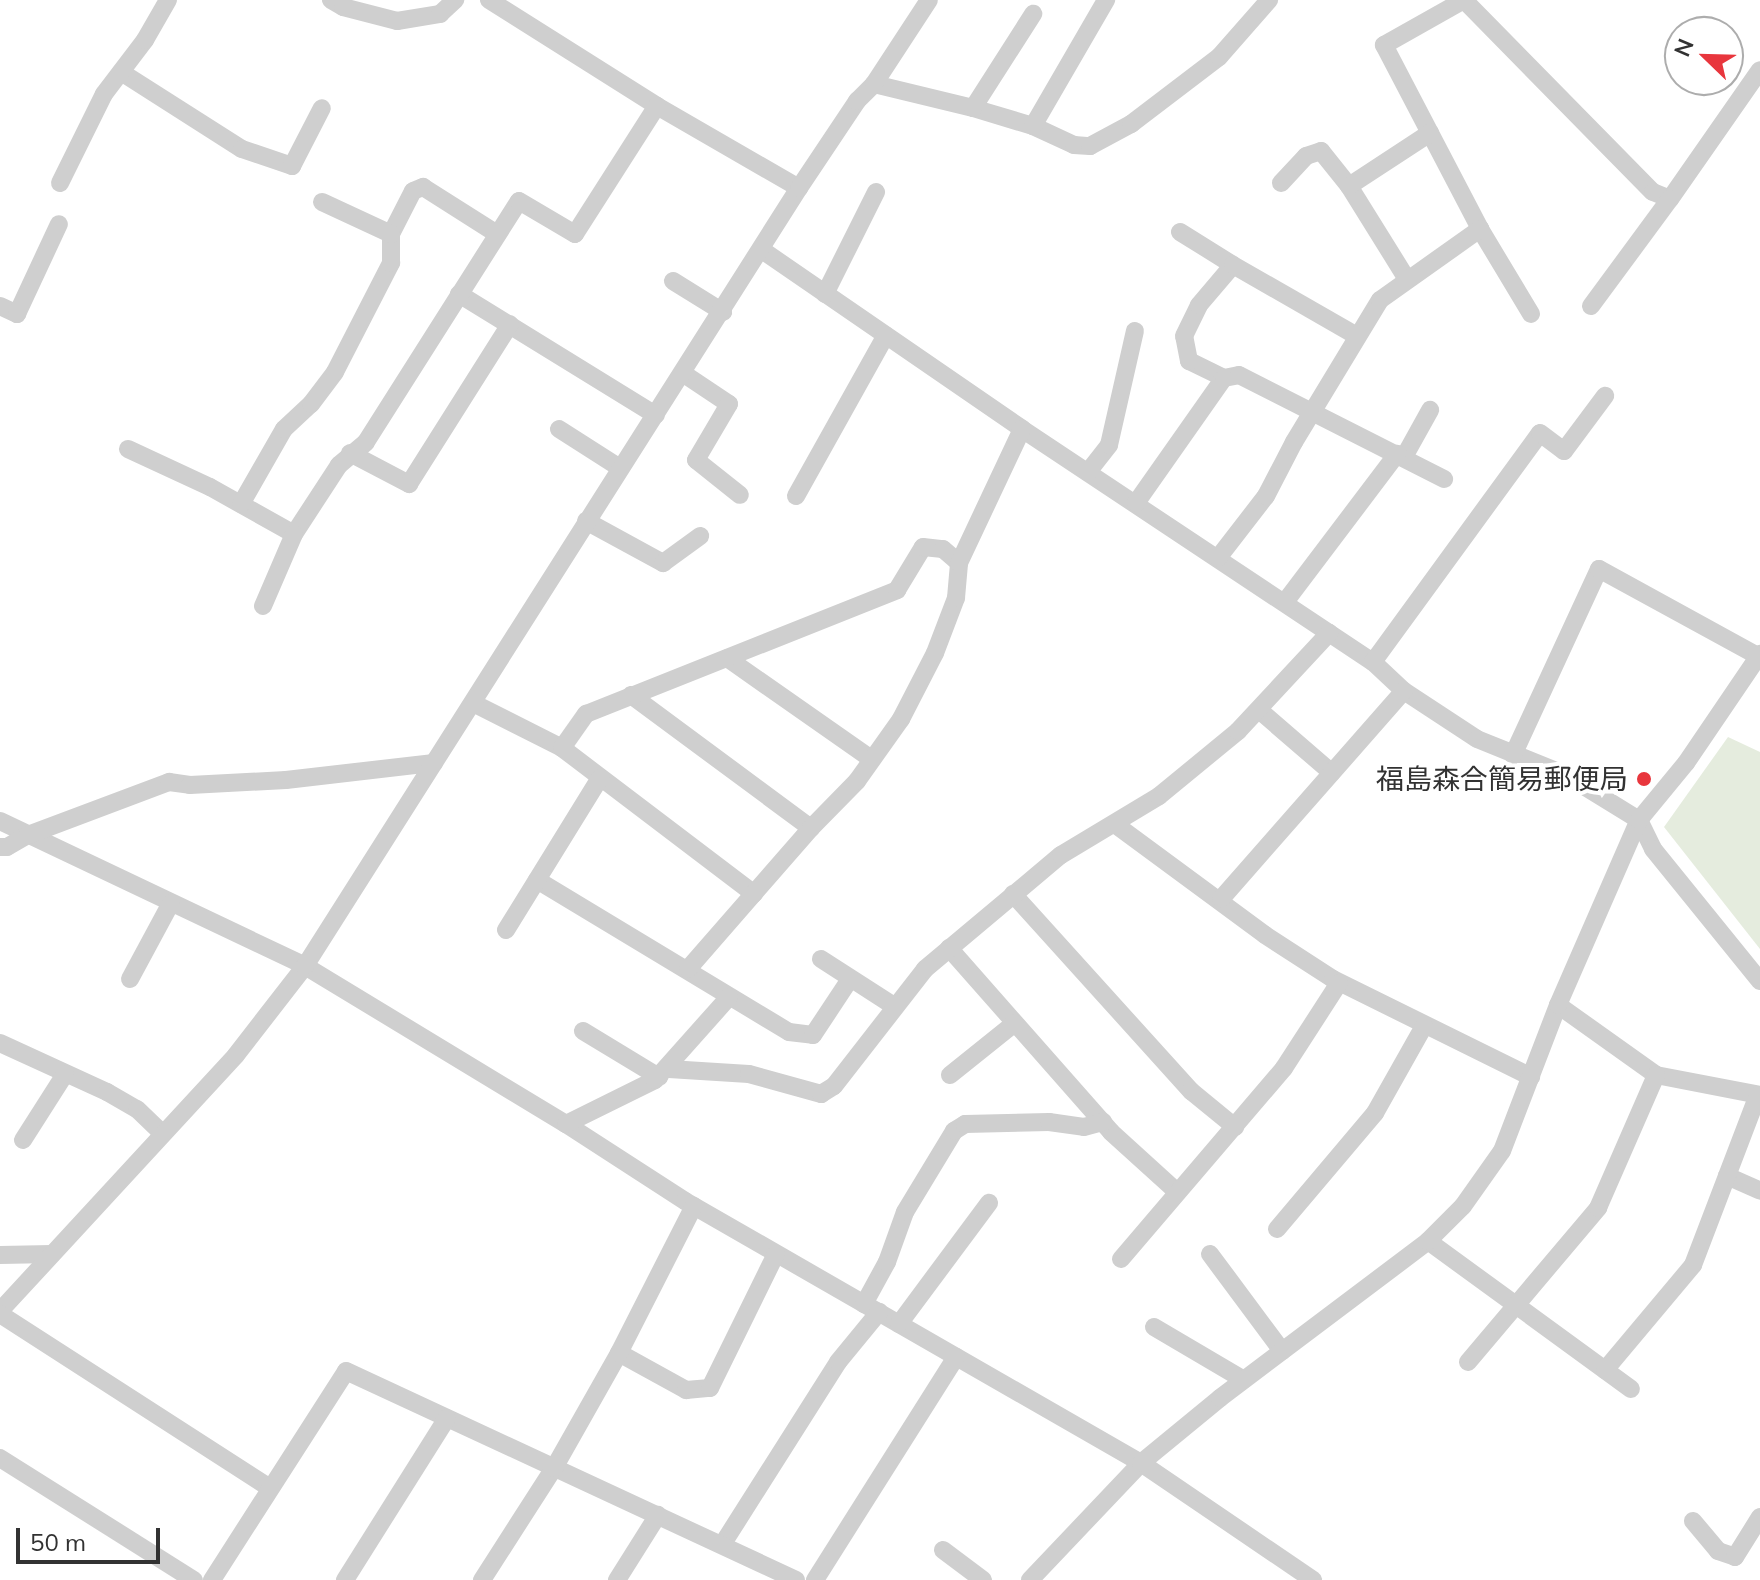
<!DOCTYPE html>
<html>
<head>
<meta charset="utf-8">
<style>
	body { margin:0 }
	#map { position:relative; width:1760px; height:1580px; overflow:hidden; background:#fff; font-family:Mulish,"Noto Sans JP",sans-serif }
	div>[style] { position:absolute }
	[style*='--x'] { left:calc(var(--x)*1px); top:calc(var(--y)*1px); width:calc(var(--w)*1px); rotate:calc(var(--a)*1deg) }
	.green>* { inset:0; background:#e5ecde }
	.street>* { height:18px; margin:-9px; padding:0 9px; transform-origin:9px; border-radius:9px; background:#cfcfcf }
	.dots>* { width:22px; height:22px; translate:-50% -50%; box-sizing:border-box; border:4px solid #fff; border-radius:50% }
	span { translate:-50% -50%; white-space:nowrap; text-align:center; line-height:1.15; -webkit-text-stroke:8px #fff; paint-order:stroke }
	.poi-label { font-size:28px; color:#323232 }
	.right { translate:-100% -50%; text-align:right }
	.north { position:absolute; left:1664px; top:16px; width:80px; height:80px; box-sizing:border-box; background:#fff; border:2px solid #adadad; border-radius:50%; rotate:293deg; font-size:22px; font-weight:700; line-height:32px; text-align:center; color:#323232 }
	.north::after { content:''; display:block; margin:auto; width:28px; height:36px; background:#e8363d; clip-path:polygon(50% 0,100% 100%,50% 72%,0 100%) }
	.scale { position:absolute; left:16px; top:1528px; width:144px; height:36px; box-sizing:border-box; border:4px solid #323232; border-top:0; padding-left:10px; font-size:24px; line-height:28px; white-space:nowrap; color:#323232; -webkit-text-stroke:6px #fff; paint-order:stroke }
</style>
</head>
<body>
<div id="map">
	<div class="green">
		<i style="clip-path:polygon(1728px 737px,1760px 752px,1760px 949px,1664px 827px)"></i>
	</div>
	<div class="street">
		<i style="--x:331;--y:0;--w:14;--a:30"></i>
		<i style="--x:343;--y:7;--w:56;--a:14.5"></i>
		<i style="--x:397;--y:21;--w:44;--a:-9.2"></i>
		<i style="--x:440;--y:14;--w:21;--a:-43"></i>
		<i style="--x:489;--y:0;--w:199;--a:32.2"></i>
		<i style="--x:657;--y:106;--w:164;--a:30"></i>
		<i style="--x:1464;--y:0;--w:269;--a:45.5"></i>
		<i style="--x:1653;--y:192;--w:18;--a:22"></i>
		<i style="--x:1670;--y:199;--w:157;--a:-55.1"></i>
		<i style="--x:1464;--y:0;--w:92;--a:150.6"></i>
		<i style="--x:1384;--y:45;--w:208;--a:62.4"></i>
		<i style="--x:1480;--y:229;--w:99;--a:59"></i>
		<i style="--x:121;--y:72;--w:143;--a:32.5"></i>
		<i style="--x:242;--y:149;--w:53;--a:18.8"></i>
		<i style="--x:292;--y:166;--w:65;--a:-62.7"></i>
		<i style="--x:874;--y:84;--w:102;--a:13.6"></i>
		<i style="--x:973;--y:108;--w:63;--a:16.7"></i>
		<i style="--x:1033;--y:126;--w:45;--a:24.9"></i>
		<i style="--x:1074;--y:145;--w:16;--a:4"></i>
		<i style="--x:1090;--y:146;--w:47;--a:-28.2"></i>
		<i style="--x:1131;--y:124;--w:111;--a:-37.3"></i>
		<i style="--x:1219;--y:57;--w:76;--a:-48.7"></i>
		<i style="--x:973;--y:108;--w:112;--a:-57.4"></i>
		<i style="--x:1033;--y:126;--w:146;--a:-59.9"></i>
		<i style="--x:60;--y:183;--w:99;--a:-63.7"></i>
		<i style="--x:104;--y:94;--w:68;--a:-52.8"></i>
		<i style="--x:145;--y:40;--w:46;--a:-60.1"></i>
		<i style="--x:1281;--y:183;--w:37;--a:-47"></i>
		<i style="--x:1306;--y:156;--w:16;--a:-18"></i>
		<i style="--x:1321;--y:151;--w:45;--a:51.3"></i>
		<i style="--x:1349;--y:186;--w:110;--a:58.1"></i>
		<i style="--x:1349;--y:186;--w:97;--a:-33.2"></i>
		<i style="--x:1180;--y:232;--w:62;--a:31.9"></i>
		<i style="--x:391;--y:234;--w:48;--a:-62.9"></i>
		<i style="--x:413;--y:191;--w:11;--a:-22"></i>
		<i style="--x:423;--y:187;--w:88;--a:32.4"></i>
		<i style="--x:762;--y:250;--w:316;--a:34.5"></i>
		<i style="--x:1022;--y:429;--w:421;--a:33.6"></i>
		<i style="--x:1373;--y:662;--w:42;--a:43.1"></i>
		<i style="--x:1404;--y:691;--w:87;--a:33.3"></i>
		<i style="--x:1477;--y:739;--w:96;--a:22"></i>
		<i style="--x:1566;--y:775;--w:86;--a:31.7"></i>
		<i style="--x:1639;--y:820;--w:32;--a:64"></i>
		<i style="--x:1653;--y:849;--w:170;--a:51"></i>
		<i style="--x:673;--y:281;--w:59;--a:31.8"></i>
		<i style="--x:459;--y:294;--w:231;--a:31.6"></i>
		<i style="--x:825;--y:294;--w:114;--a:-63.4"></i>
		<i style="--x:0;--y:306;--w:19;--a:25"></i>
		<i style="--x:17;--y:314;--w:99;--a:-65"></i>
		<i style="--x:1591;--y:306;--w:133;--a:-53.6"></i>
		<i style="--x:684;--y:374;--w:54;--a:33.7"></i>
		<i style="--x:729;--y:404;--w:65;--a:120.5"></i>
		<i style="--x:696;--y:460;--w:56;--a:38.5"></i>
		<i style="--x:1224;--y:378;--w:39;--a:-154"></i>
		<i style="--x:1189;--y:361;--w:25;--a:-101"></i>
		<i style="--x:1184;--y:336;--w:34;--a:-64"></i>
		<i style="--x:1199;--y:305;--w:52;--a:-49.6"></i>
		<i style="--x:1233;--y:265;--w:143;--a:29.8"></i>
		<i style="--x:559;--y:429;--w:72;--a:32.6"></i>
		<i style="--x:128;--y:449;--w:90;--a:24.9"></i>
		<i style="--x:210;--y:487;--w:96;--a:29.2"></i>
		<i style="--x:294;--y:534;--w:82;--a:-56.9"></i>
		<i style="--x:339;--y:465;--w:35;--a:-40"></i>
		<i style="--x:366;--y:442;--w:285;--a:-57.6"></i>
		<i style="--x:519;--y:201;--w:65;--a:30.5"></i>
		<i style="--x:575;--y:234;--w:152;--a:-57.4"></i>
		<i style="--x:350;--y:453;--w:67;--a:27.7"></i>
		<i style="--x:409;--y:484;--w:189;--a:-57.7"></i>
		<i style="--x:1404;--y:457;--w:54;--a:-61"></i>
		<i style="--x:1088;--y:472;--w:34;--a:-52"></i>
		<i style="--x:1109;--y:445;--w:117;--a:-77.2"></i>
		<i style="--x:796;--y:496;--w:184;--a:-60.8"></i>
		<i style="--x:1136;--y:503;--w:153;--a:-54.9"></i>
		<i style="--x:1224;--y:378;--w:15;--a:-11"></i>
		<i style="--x:1239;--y:375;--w:230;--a:26.9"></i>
		<i style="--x:241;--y:504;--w:86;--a:-60.2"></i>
		<i style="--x:284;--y:429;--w:37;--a:-43"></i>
		<i style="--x:311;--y:404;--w:40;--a:-53"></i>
		<i style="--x:335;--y:372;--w:123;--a:-62.8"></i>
		<i style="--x:391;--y:263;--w:29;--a:-90"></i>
		<i style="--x:391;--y:234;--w:76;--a:-155.1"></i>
		<i style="--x:586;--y:521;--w:88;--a:28.6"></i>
		<i style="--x:663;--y:563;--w:46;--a:-36.1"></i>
		<i style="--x:1218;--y:558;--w:78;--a:-52.3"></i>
		<i style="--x:1266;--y:496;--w:61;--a:-62.6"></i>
		<i style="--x:1294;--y:442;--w:166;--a:-58.8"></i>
		<i style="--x:1380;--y:300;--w:123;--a:-35.4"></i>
		<i style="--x:1285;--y:602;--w:186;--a:-52.9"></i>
		<i style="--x:263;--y:606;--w:78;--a:-66.7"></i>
		<i style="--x:727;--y:658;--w:176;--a:35"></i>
		<i style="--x:1373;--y:662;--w:283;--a:-53.9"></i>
		<i style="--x:1540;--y:433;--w:30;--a:37"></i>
		<i style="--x:1564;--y:451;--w:69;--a:-53.3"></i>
		<i style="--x:631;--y:695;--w:224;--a:36.5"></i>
		<i style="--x:473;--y:703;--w:100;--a:26.8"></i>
		<i style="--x:562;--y:748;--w:241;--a:37.2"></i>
		<i style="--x:1259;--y:710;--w:96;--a:40.8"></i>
		<i style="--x:562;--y:748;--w:42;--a:-54.8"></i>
		<i style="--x:586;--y:714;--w:335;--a:-21.7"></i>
		<i style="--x:897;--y:590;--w:50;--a:-58.8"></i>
		<i style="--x:923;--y:547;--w:20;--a:6"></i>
		<i style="--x:943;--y:549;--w:21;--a:41"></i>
		<i style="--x:1513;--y:755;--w:205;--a:-65.2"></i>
		<i style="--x:1599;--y:569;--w:181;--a:28.7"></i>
		<i style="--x:0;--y:821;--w:338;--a:25.4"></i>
		<i style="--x:305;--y:966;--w:305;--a:31.2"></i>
		<i style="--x:566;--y:1124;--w:142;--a:32.9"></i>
		<i style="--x:685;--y:1201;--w:526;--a:29.88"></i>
		<i style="--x:1141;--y:1463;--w:208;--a:34.2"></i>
		<i style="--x:1116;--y:825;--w:185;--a:36.4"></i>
		<i style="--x:1265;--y:935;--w:81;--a:32.9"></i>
		<i style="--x:1333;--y:979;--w:221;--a:26.3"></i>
		<i style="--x:0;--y:847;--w:7;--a:0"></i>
		<i style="--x:7;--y:847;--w:24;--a:-30"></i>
		<i style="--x:28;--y:835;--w:151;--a:-20.6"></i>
		<i style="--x:169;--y:782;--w:21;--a:8"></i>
		<i style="--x:190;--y:785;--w:96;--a:-3"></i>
		<i style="--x:286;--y:780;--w:149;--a:-6.6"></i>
		<i style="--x:537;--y:880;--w:294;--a:31.1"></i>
		<i style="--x:789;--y:1032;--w:24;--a:7"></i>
		<i style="--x:813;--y:1035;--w:67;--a:-56.5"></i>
		<i style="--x:1013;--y:894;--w:266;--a:47.9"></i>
		<i style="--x:1191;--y:1091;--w:57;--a:39.3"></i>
		<i style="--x:1221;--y:899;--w:277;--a:-48.7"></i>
		<i style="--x:506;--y:930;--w:179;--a:-58.3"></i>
		<i style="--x:949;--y:948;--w:245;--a:48.6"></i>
		<i style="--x:1111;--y:1132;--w:88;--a:42.2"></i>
		<i style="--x:821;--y:959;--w:87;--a:32.8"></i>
		<i style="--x:688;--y:969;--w:187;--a:-48.9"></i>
		<i style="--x:811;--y:828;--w:66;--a:-45.6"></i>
		<i style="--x:857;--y:781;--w:76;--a:-54.6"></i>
		<i style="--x:901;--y:719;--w:74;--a:-62.7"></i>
		<i style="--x:935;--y:653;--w:59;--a:-69.1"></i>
		<i style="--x:956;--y:598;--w:35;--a:-85"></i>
		<i style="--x:959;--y:563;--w:148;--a:-64.8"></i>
		<i style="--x:130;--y:979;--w:86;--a:-61.7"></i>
		<i style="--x:1558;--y:1005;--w:120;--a:35.5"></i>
		<i style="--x:1656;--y:1075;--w:106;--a:10.9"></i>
		<i style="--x:583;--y:1031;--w:89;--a:31.2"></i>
		<i style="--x:0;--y:1043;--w:118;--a:24.6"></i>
		<i style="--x:107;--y:1092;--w:34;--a:30"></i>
		<i style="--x:137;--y:1109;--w:35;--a:44"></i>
		<i style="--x:669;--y:1069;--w:80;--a:3.6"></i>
		<i style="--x:749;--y:1074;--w:75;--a:15.5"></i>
		<i style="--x:821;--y:1094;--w:15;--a:-32"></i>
		<i style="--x:834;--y:1086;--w:148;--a:-52.1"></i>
		<i style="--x:925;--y:969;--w:177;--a:-40"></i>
		<i style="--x:1061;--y:855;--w:114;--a:-31"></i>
		<i style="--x:1159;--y:796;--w:102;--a:-39.4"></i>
		<i style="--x:1238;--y:731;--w:134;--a:-47.1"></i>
		<i style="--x:950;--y:1075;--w:83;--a:-38.7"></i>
		<i style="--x:566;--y:1124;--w:99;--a:-26.3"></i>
		<i style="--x:655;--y:1080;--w:111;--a:-48.3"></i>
		<i style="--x:23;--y:1140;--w:78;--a:-57.5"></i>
		<i style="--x:1727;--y:1176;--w:36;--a:24"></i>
		<i style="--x:1277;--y:1229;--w:152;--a:-49.8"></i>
		<i style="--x:1375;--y:1113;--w:100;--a:-60.6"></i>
		<i style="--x:1428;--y:1241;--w:251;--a:36.1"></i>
		<i style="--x:1210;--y:1254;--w:121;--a:53.4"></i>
		<i style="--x:0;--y:1255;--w:52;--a:-1.1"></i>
		<i style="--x:1121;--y:1259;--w:251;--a:-49.5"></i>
		<i style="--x:1284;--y:1068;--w:101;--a:-57.1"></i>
		<i style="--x:864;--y:1304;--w:48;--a:-61.3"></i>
		<i style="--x:887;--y:1262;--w:53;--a:-70.2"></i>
		<i style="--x:905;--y:1212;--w:95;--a:-58.8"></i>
		<i style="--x:954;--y:1131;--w:13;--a:-32"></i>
		<i style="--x:965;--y:1124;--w:84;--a:-1.4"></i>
		<i style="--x:1049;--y:1122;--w:35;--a:8"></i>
		<i style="--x:1084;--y:1127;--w:20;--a:-15"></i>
		<i style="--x:0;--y:1311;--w:348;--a:-47.3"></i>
		<i style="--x:236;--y:1055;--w:113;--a:-52.2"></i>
		<i style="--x:305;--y:966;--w:922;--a:-57.59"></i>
		<i style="--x:799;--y:188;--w:105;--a:-56.3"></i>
		<i style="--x:857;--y:101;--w:24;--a:-45"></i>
		<i style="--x:874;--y:84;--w:100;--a:-56.8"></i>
		<i style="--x:0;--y:1314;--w:321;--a:32.8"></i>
		<i style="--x:899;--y:1324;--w:151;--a:-53.4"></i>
		<i style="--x:1154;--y:1327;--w:104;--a:30.5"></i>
		<i style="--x:619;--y:1353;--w:77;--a:28.9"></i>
		<i style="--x:686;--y:1390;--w:24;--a:-5"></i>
		<i style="--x:710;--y:1388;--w:149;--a:-63.8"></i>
		<i style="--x:1468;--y:1362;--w:202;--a:-49.8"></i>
		<i style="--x:1598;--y:1208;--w:145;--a:-66.4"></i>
		<i style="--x:1605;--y:1370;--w:137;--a:-50"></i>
		<i style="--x:1693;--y:1265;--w:182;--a:-69.1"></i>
		<i style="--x:0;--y:1458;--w:229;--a:32.2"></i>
		<i style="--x:1693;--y:1521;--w:39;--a:50"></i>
		<i style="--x:1718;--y:1551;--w:18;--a:19"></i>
		<i style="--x:1735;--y:1557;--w:47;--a:-58"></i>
		<i style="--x:722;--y:1545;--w:217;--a:-57.6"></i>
		<i style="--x:838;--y:1362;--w:65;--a:-50.6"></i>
		<i style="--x:943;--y:1550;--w:50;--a:36.9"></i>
		<i style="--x:212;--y:1580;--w:248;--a:-57.3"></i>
		<i style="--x:346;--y:1371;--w:496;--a:24.9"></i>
		<i style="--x:345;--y:1580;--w:191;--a:-57.8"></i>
		<i style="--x:482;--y:1580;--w:133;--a:-57.3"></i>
		<i style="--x:554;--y:1468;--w:132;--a:-60.5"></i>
		<i style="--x:619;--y:1353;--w:165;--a:-63"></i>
		<i style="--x:617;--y:1580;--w:77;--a:-57.8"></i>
		<i style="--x:815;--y:1580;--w:264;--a:-57.7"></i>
		<i style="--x:1030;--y:1580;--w:161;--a:-46.5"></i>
		<i style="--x:1141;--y:1463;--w:102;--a:-39.4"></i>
		<i style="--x:1220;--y:1398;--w:261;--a:-37"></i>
		<i style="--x:1428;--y:1241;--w:49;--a:-45"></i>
		<i style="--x:1463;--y:1206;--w:67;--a:-54.7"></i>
		<i style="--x:1502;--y:1151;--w:156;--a:-69"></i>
		<i style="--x:1558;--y:1005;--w:202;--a:-66.4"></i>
		<i style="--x:1639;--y:820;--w:74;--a:-50.5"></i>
		<i style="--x:1686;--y:763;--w:132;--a:-55.8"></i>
	</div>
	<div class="dots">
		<i style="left:1644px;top:779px;background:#e8363d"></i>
	</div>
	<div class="poi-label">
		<span class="right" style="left:1628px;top:779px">福島森合簡易郵便局</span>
	</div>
	<div class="north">N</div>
	<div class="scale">50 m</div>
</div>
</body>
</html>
